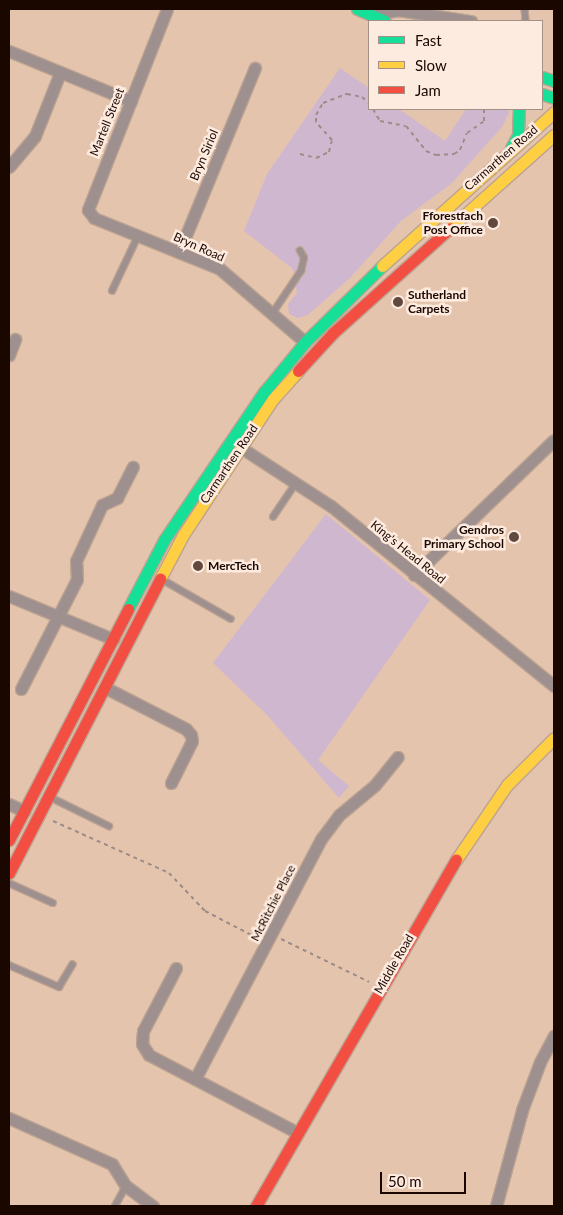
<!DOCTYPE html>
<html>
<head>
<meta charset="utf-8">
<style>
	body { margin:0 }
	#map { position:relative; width:563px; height:1215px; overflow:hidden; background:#e5c4ad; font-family:Lato,sans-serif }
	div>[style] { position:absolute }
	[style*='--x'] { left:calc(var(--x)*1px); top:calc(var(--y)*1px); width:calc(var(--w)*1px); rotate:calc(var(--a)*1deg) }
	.green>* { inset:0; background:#cfb7cf }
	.path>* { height:2px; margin-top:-1px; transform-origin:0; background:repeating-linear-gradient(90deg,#9c8d88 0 4px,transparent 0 8px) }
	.roads { filter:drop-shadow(1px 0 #bca392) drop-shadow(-1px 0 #bca392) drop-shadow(0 1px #bca392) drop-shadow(0 -1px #bca392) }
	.lane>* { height:5.5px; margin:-2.75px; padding:0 2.75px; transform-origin:2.75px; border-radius:2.75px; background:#9e908f }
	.street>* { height:11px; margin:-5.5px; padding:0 5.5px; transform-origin:5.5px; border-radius:5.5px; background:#9e908f }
	.fast>* { height:11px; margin:-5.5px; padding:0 5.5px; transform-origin:5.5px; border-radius:5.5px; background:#16e098 }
	.slow>* { height:11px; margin:-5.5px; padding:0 5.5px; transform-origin:5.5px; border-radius:5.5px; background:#ffcf43 }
	.jam>* { height:11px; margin:-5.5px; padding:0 5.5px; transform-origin:5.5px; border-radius:5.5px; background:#f24e42 }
	.dots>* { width:14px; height:14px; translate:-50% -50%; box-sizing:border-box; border:2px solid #feebdf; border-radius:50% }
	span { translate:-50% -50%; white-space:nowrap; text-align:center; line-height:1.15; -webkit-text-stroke:5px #feebdf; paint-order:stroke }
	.street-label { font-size:12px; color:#1a0700 }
	.poi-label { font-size:12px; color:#1a0700; font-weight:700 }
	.right { translate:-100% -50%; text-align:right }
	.left { translate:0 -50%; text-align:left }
	.frame { position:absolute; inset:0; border:10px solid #1a0700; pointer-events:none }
	.legend { position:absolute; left:368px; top:20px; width:175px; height:90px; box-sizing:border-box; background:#feebdf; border:1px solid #a39086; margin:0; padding:6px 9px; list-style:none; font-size:15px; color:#1a0700 }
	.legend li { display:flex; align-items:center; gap:10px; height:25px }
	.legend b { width:25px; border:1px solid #a39086 }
	.scale { position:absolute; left:380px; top:1172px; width:86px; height:22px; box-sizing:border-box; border:2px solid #1a0700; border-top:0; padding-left:6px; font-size:15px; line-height:18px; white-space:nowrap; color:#1a0700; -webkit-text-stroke:4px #feebdf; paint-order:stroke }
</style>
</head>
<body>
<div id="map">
	<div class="green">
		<i style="clip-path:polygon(340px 68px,369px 88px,369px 109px,399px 109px,445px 141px,466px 109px,508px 109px,509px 113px,502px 127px,452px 183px,401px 221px,350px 278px,308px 315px,298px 318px,289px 314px,288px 304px,297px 293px,293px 269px,244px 231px,267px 174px)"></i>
		<i style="clip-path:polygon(326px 514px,430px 600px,318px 760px,349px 786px,339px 798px,267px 715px,213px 663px)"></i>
	</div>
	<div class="path">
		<i style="--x:373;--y:109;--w:14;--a:60"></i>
		<i style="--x:380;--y:121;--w:26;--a:11"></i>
		<i style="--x:406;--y:126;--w:32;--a:51"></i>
		<i style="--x:426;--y:151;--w:11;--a:22"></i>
		<i style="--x:436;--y:155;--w:18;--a:-3"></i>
		<i style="--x:454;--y:154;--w:7;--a:-34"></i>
		<i style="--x:460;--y:150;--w:18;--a:-68"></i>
		<i style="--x:467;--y:133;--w:21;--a:-35"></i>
		<i style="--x:484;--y:121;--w:12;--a:-90"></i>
		<i style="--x:300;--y:154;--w:16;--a:14"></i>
		<i style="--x:316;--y:158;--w:14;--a:-25"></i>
		<i style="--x:329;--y:152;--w:12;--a:-76"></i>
		<i style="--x:332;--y:140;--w:24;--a:-132"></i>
		<i style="--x:316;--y:122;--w:7;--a:-90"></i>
		<i style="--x:316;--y:115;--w:14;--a:-60"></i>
		<i style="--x:323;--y:103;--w:26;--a:-21"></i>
		<i style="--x:347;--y:94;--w:15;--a:11"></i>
		<i style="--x:362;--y:97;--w:9;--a:41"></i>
		<i style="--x:53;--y:821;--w:127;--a:24.1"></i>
		<i style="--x:169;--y:873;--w:52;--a:46.5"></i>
		<i style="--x:205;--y:911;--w:59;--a:27.4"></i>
		<i style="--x:281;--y:939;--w:98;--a:26"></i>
	</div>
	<div class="roads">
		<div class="lane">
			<i style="--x:525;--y:9;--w:12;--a:85"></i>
			<i style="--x:112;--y:291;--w:61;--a:-64.7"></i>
			<i style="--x:272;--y:314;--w:52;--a:-56"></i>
			<i style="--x:301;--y:271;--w:13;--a:-77"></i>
			<i style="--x:304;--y:258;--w:8;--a:-120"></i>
			<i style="--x:273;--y:517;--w:41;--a:-55.9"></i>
			<i style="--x:163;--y:580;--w:78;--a:29.8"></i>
			<i style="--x:50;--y:797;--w:66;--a:26.2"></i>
			<i style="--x:9;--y:883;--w:48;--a:24.4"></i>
			<i style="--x:9;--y:965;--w:55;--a:23.7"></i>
			<i style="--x:59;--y:987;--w:26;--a:-59"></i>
			<i style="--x:115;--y:1206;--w:23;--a:-61"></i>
		</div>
		<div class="street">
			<i style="--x:167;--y:9;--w:216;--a:111.5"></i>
			<i style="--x:88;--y:210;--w:10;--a:53"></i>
			<i style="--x:94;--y:218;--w:136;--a:22"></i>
			<i style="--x:220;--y:269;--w:112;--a:40.7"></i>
			<i style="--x:374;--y:14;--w:24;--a:-9"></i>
			<i style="--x:398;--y:10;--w:74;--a:8.6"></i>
			<i style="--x:9;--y:51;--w:132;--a:22.3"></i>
			<i style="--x:9;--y:167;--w:40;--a:-50"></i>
			<i style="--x:35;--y:136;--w:68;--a:-68.4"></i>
			<i style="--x:179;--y:252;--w:199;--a:-67.6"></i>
			<i style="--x:9;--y:355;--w:17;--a:-69"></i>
			<i style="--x:240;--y:447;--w:108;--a:33"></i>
			<i style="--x:331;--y:506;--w:287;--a:38.9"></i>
			<i style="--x:414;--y:575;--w:194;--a:-44"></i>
			<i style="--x:9;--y:596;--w:113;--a:22.5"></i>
			<i style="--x:106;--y:688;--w:90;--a:27.1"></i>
			<i style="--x:186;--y:729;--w:8;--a:50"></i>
			<i style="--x:191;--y:735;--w:6;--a:81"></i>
			<i style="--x:192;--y:741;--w:47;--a:116.6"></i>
			<i style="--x:21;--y:689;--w:123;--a:-63"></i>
			<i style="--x:77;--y:579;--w:18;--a:-93"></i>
			<i style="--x:76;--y:561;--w:62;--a:-65.1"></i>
			<i style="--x:102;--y:505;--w:17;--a:-25"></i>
			<i style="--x:117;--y:498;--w:35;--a:-63"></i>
			<i style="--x:9;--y:804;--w:17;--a:25"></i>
			<i style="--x:176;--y:968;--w:71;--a:117.6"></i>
			<i style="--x:143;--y:1031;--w:13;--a:94"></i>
			<i style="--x:142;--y:1044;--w:13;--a:58"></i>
			<i style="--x:149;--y:1055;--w:168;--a:27.6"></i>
			<i style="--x:195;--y:1079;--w:271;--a:-62.3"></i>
			<i style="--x:321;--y:839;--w:30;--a:-53"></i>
			<i style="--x:339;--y:815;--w:47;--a:-39.8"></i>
			<i style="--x:375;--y:785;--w:36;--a:-51"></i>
			<i style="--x:9;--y:1118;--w:113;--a:24.1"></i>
			<i style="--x:112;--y:1164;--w:26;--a:58"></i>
			<i style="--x:126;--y:1186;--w:34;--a:37"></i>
			<i style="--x:496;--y:1206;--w:99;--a:-74.8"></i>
			<i style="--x:522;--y:1110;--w:51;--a:-69.4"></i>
			<i style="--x:540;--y:1062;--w:30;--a:-62"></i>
		</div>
		<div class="fast">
			<i style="--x:357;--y:9;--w:30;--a:23"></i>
			<i style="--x:542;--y:77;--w:13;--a:18"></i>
			<i style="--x:542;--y:94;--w:13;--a:18"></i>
			<i style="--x:511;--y:148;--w:15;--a:-62"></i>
			<i style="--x:518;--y:135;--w:26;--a:-88"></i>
			<i style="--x:128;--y:609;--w:78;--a:-62.4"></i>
			<i style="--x:164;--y:540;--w:179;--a:-56"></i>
			<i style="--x:264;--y:392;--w:65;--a:-50.6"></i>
			<i style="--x:305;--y:342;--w:108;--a:-44.6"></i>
		</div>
		<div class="slow">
			<i style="--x:450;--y:228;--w:140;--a:-41.8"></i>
			<i style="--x:382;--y:266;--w:231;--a:-41.8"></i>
			<i style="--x:160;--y:579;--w:50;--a:-62.4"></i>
			<i style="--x:183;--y:535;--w:163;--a:-56.5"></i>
			<i style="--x:273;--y:399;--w:38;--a:-48"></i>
			<i style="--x:456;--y:860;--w:91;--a:-55.8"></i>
			<i style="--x:507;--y:785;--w:66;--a:-45"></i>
		</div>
		<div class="jam">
			<i style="--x:298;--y:371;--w:52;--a:-47.4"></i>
			<i style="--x:333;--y:333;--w:157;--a:-41.9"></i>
			<i style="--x:9;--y:840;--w:260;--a:-62.7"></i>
			<i style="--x:9;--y:873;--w:331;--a:-62.8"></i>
			<i style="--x:256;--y:1206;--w:400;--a:-60"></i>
		</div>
	</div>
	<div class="dots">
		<i style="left:493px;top:223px;background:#61493d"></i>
		<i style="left:398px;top:302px;background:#61493d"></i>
		<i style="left:514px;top:537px;background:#61493d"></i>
		<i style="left:198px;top:566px;background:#61493d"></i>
	</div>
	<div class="street-label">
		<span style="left:107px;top:122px;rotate:-68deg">Martell Street</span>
		<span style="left:204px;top:155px;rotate:-67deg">Bryn Siriol</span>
		<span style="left:501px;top:158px;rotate:-41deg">Carmarthen Road</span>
		<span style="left:199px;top:247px;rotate:24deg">Bryn Road</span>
		<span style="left:229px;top:464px;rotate:-56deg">Carmarthen Road</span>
		<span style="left:408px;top:552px;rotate:39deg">King's Head Road</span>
		<span style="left:273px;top:903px;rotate:-63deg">McRitchie Place</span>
		<span style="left:394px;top:964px;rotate:-60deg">Middle Road</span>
	</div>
	<div class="poi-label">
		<span class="right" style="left:483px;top:223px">Fforestfach<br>Post Office</span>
		<span class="left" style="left:408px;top:302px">Sutherland<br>Carpets</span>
		<span class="right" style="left:504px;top:537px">Gendros<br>Primary School</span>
		<span class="left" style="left:208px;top:566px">MercTech</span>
	</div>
	<div class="frame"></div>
	<ul class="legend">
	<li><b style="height:6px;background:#16e098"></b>Fast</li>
	<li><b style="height:6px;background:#ffcf43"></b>Slow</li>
	<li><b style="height:6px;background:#f24e42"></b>Jam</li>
	</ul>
	<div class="scale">50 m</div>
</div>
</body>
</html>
